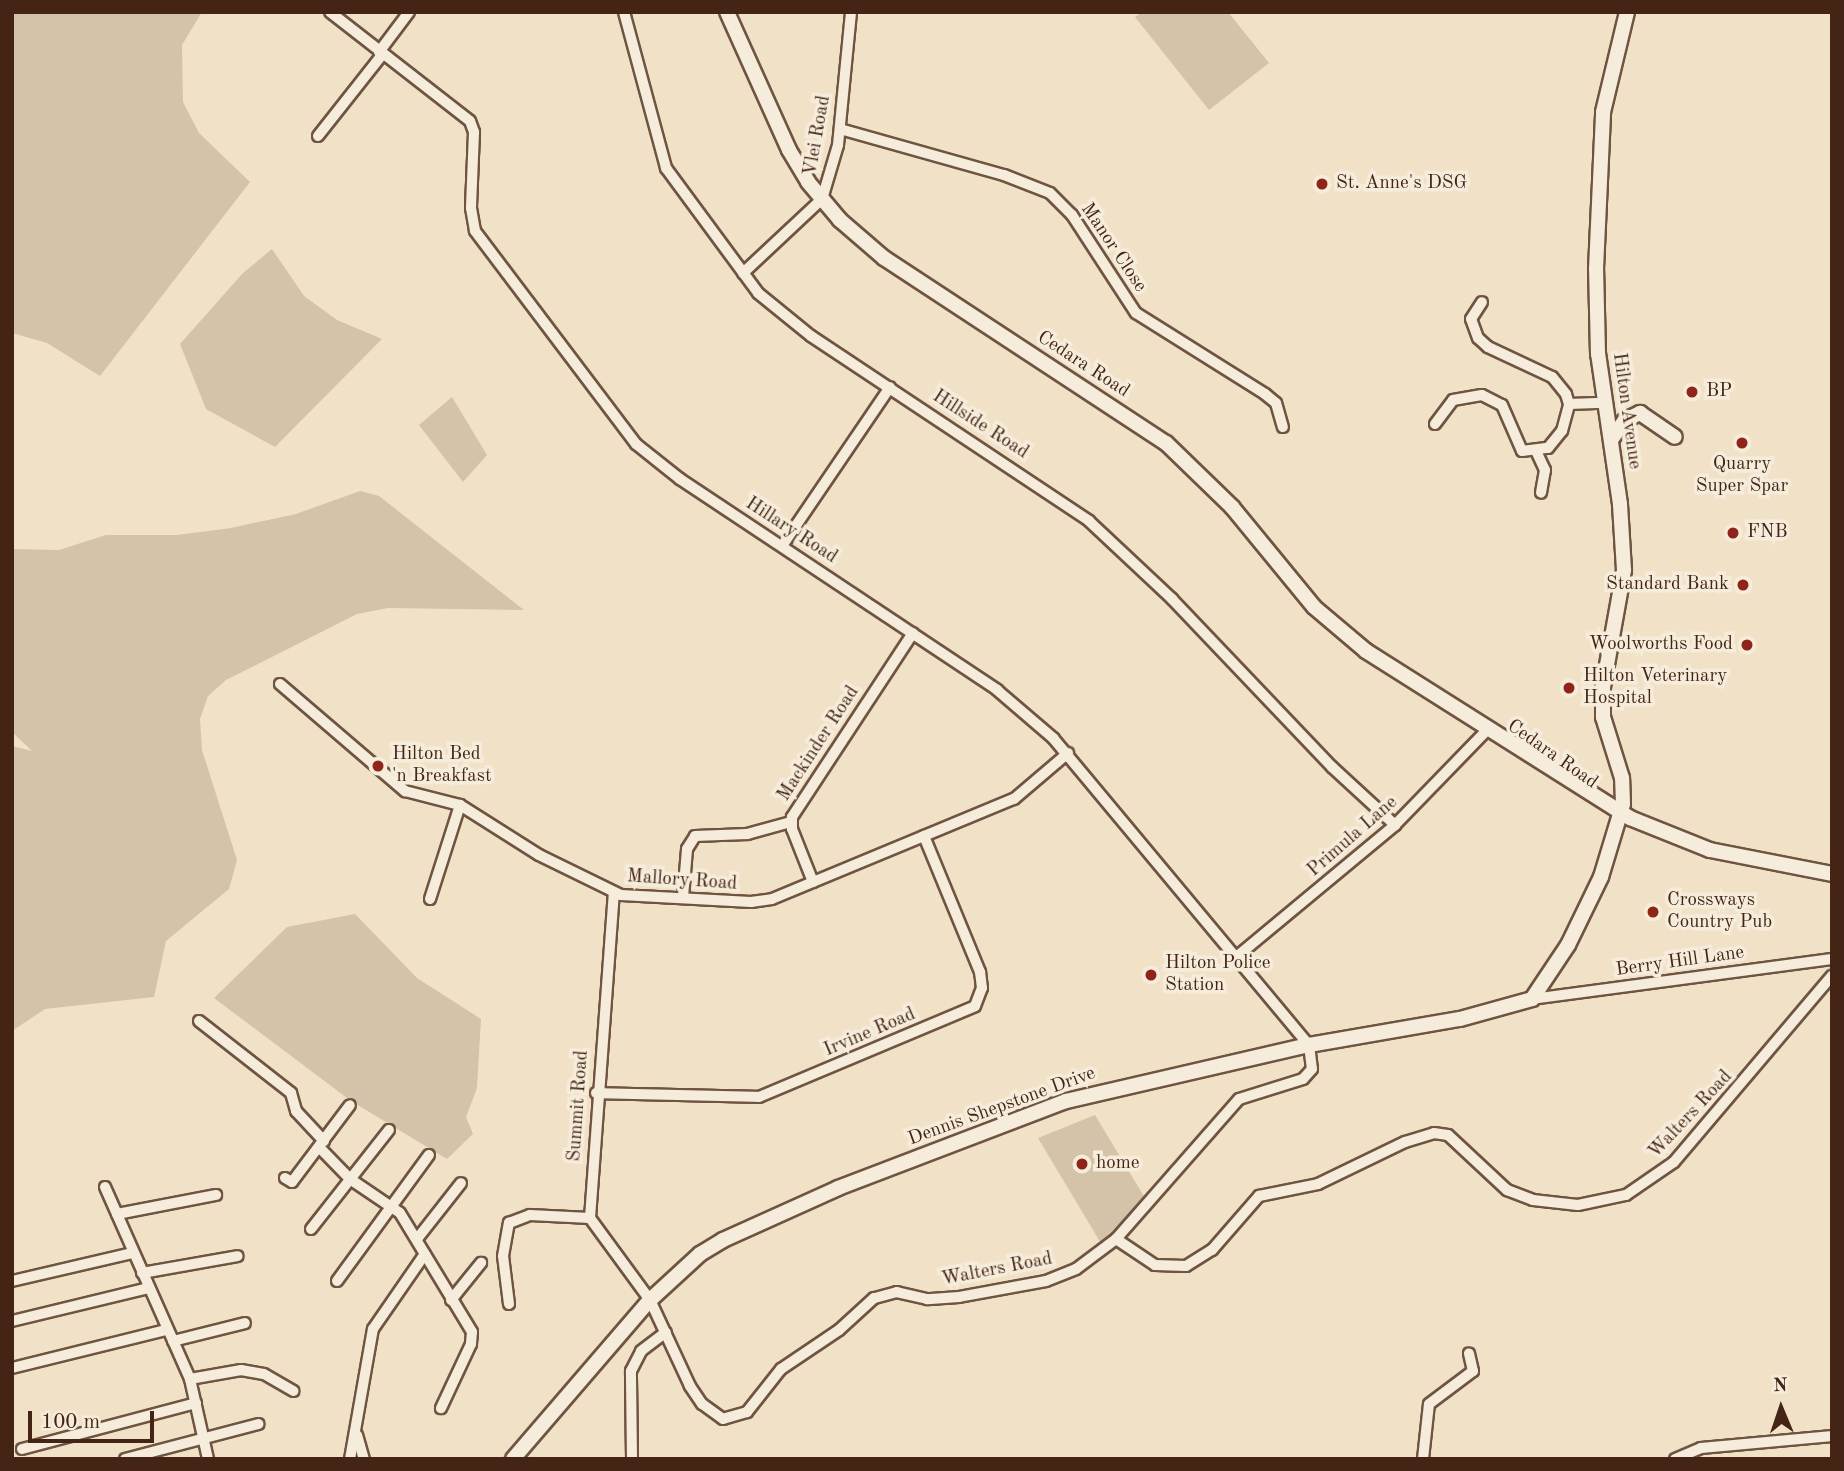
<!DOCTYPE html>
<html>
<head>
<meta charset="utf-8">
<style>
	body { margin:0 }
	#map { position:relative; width:1844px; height:1471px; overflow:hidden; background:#f1e2c7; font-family:"Old Standard TT",serif }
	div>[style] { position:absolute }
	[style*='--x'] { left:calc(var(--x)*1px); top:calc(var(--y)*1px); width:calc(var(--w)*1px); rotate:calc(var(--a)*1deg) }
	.green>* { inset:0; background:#d4c2a9 }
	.roads { filter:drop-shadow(2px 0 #6f5441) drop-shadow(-2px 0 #6f5441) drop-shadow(0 2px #6f5441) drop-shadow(0 -2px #6f5441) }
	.street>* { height:10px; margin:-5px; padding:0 5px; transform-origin:5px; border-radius:5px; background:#f6ecdb }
	.secondary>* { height:14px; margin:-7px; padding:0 7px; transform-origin:7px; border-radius:7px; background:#f6ecdb }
	.dots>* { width:19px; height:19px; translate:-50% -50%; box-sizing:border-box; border:4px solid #f6ecdb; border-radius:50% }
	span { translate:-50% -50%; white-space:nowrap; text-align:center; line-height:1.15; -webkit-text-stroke:7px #f6ecdb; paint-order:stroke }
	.street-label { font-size:19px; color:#442414 }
	.poi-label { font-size:19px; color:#442414 }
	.left { translate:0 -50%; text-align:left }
	.right { translate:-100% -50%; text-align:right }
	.frame { position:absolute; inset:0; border:14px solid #442414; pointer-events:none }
	.north { position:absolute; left:1746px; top:1373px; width:70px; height:70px; -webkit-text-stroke:5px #f6ecdb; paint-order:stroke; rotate:358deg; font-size:19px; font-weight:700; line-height:28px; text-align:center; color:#442414 }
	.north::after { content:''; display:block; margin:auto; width:24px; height:32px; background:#442414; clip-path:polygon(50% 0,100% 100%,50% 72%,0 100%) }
	.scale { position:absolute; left:28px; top:1411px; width:126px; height:32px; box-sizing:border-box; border:4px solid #442414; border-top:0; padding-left:9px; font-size:21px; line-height:24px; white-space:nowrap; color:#442414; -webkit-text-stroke:5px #f6ecdb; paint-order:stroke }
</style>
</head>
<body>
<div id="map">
	<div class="green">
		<i style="clip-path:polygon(12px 12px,202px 12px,182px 45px,183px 102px,199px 133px,250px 182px,100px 376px,47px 343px,12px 333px)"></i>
		<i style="clip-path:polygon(1142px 12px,1228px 12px,1269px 63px,1209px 110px,1135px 17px)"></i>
		<i style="clip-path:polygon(272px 249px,304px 296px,337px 320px,382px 339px,275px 447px,206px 409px,180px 344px,242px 274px)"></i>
		<i style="clip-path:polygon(452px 397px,487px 455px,463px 482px,419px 425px)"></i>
		<i style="clip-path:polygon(360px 491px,379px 496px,524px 610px,388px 608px,357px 614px,226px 680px,208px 696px,200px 719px,202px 750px,237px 860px,229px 889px,166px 941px,154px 997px,45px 1009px,12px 1031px,12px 746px,32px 751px,12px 732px,12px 549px,59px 550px,106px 535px,177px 535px,231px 528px,296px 514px)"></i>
		<i style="clip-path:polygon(355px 914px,417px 978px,481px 1019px,477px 1088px,466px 1117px,473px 1134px,447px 1159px,351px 1101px,214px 998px,287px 927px)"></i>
		<i style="clip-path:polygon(1095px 1115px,1145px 1198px,1102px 1245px,1038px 1138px)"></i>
	</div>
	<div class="roads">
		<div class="street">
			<i style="--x:330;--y:12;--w:177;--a:37.9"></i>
			<i style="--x:470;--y:121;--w:12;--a:70"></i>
			<i style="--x:474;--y:132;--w:76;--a:92.3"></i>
			<i style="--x:471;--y:208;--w:23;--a:80"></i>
			<i style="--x:475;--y:231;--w:267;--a:52.9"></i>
			<i style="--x:636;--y:444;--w:56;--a:38.5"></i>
			<i style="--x:680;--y:479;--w:381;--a:33.6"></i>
			<i style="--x:997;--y:690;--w:74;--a:40.6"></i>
			<i style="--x:1053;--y:738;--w:400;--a:50.2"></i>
			<i style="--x:1309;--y:1045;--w:24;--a:83"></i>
			<i style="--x:1312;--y:1069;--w:13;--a:132"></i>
			<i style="--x:1303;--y:1079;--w:67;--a:162.6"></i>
			<i style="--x:1239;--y:1099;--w:186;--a:131.3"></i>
			<i style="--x:1116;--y:1239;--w:50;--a:143.1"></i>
			<i style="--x:1076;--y:1269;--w:32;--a:158"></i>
			<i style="--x:1046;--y:1281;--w:88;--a:169.6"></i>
			<i style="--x:959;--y:1297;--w:32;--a:176"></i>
			<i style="--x:927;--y:1299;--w:31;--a:-167"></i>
			<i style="--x:897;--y:1292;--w:24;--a:165"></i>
			<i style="--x:874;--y:1298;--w:47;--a:137.6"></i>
			<i style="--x:839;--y:1330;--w:70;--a:146.1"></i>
			<i style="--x:781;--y:1369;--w:55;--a:128.3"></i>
			<i style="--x:747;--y:1412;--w:25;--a:164"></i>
			<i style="--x:723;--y:1419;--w:26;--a:-144"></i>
			<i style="--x:702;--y:1404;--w:22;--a:-124"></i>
			<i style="--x:690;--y:1386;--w:95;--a:-114.9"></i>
			<i style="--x:650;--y:1300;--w:102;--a:-126.2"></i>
			<i style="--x:590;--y:1218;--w:325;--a:-85.8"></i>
			<i style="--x:624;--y:12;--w:162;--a:74.9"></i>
			<i style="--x:666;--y:168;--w:155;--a:53.6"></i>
			<i style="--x:758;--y:293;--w:68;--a:39.1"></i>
			<i style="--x:811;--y:336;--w:334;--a:33.6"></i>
			<i style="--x:1089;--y:521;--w:114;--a:43.2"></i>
			<i style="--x:1172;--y:599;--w:232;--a:46.4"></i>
			<i style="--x:1332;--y:767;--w:86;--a:42.6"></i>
			<i style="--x:379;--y:52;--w:50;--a:-53.1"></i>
			<i style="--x:840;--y:129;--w:170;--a:15.7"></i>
			<i style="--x:1004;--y:175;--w:49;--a:21.4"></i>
			<i style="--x:1050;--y:193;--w:31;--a:45"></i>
			<i style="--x:1072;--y:215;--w:117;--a:56.9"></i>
			<i style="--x:1136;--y:313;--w:152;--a:32.1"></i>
			<i style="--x:1265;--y:394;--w:14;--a:39"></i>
			<i style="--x:1276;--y:403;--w:25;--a:74"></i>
			<i style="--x:318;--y:136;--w:103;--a:-51.7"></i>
			<i style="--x:743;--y:273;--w:108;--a:-43.1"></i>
			<i style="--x:822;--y:199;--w:56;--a:-73.5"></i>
			<i style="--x:838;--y:145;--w:134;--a:-84.4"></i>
			<i style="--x:1569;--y:404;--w:34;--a:-2"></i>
			<i style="--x:1435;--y:424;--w:30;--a:-53"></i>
			<i style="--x:1453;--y:400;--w:29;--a:-10"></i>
			<i style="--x:1482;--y:395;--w:22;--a:27"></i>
			<i style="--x:1502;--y:405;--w:50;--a:66.5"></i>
			<i style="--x:1522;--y:451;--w:26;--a:-7"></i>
			<i style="--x:1548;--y:448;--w:22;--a:-51"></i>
			<i style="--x:1562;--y:431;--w:28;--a:-75"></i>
			<i style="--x:1569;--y:404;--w:10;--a:-107"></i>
			<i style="--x:1566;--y:394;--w:22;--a:-129"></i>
			<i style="--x:1552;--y:377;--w:71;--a:-154.9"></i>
			<i style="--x:1488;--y:347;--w:13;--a:-138"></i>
			<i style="--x:1478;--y:338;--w:20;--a:-110"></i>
			<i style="--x:1471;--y:319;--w:20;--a:-57"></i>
			<i style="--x:1537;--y:453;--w:19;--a:65"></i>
			<i style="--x:1545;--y:470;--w:23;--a:100"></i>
			<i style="--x:782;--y:546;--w:192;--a:-55.8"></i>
			<i style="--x:280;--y:684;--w:165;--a:40.6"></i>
			<i style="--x:405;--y:791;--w:57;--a:14.3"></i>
			<i style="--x:460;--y:805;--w:93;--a:32.3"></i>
			<i style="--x:539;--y:855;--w:91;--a:26"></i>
			<i style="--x:621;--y:895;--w:130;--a:3.1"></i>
			<i style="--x:751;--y:902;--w:21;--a:-8"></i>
			<i style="--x:772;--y:899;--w:262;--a:-22.5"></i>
			<i style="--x:1014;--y:799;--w:71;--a:-40.4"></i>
			<i style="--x:813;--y:882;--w:57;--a:-111.6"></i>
			<i style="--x:792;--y:829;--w:12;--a:-90"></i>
			<i style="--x:792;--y:817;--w:220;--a:-56.7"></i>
			<i style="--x:683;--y:897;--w:48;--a:-85.2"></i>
			<i style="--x:687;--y:849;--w:15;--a:-58"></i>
			<i style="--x:695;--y:836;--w:52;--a:-2.2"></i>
			<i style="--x:747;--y:834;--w:46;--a:-15.3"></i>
			<i style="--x:430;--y:899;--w:99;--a:-72.3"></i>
			<i style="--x:1235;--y:958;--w:208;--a:-39.7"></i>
			<i style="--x:1395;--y:825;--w:136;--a:-45.9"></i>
			<i style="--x:1532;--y:999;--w:303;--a:-7.6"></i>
			<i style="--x:199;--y:1021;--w:117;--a:38"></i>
			<i style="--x:291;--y:1093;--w:19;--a:74"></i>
			<i style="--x:296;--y:1111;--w:41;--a:47"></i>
			<i style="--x:596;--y:1093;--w:163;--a:1.4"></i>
			<i style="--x:759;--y:1097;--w:234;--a:-22.8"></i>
			<i style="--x:975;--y:1006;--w:19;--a:-69"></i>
			<i style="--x:982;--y:988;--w:16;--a:-97"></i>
			<i style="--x:980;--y:972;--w:147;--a:-112.4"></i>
			<i style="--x:319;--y:1147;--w:45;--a:45.9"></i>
			<i style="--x:350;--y:1179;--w:60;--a:34.2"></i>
			<i style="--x:400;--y:1213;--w:139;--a:58.8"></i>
			<i style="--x:472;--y:1332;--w:12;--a:95"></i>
			<i style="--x:471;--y:1344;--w:71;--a:115.1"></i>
			<i style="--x:285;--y:1178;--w:8;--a:30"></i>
			<i style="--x:292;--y:1182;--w:96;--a:-53"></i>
			<i style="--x:105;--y:1187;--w:210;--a:66.1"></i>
			<i style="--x:190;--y:1379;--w:82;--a:77.3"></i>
			<i style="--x:117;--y:1214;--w:101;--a:-10.9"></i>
			<i style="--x:311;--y:1229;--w:126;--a:-51.8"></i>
			<i style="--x:417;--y:1239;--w:71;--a:-51.8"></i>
			<i style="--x:1116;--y:1239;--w:47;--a:33.7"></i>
			<i style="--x:1155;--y:1265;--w:31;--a:2"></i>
			<i style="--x:1186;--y:1266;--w:31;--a:-32"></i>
			<i style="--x:1212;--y:1250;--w:72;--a:-49"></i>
			<i style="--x:1259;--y:1196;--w:60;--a:-11.5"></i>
			<i style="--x:1318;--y:1184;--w:97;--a:-25.8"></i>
			<i style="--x:1405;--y:1142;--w:30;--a:-17"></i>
			<i style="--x:1434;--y:1133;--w:14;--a:8"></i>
			<i style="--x:1448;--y:1135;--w:81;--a:43"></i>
			<i style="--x:1507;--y:1190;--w:28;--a:21"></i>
			<i style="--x:1533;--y:1200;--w:45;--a:6.3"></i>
			<i style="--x:1578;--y:1205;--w:49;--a:-11.8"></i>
			<i style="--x:1626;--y:1195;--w:58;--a:-34.5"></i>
			<i style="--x:1674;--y:1162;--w:244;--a:-49.7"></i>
			<i style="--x:142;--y:1273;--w:97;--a:-10"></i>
			<i style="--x:12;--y:1281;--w:123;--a:-13.1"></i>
			<i style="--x:337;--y:1281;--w:156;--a:-53.9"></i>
			<i style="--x:451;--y:1300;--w:48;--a:-51"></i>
			<i style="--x:509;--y:1304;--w:48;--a:-97.1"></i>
			<i style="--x:503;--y:1256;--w:34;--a:-80"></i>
			<i style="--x:509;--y:1223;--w:22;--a:-21"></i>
			<i style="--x:530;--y:1215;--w:60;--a:2.9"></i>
			<i style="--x:12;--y:1321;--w:140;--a:-13.6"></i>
			<i style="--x:173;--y:1341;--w:74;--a:-14"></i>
			<i style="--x:12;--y:1368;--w:159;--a:-13.9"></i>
			<i style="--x:190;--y:1379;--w:52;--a:-10"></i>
			<i style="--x:241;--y:1370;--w:23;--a:10"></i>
			<i style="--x:264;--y:1374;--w:34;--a:30"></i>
			<i style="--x:357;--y:1435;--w:25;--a:74"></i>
			<i style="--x:22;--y:1449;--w:180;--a:-14.8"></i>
			<i style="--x:125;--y:1459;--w:138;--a:-14.7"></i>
			<i style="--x:350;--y:1459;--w:132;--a:-80"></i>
			<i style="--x:373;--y:1329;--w:91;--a:-55.3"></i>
			<i style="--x:632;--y:1459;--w:88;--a:-90.7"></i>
			<i style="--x:631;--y:1371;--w:22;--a:-63"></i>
			<i style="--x:641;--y:1351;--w:31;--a:-37"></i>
			<i style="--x:1423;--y:1459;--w:55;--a:-83.8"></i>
			<i style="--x:1429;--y:1404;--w:55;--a:-36.9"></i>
			<i style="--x:1473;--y:1371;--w:18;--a:-103"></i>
			<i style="--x:1675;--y:1459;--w:28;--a:-23"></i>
			<i style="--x:1701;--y:1448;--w:132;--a:-5.2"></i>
		</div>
		<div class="secondary">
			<i style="--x:727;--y:12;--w:151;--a:65.8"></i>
			<i style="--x:789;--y:150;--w:37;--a:59"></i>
			<i style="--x:808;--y:182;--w:50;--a:49.9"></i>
			<i style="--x:840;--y:220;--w:58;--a:40.8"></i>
			<i style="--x:884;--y:258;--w:337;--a:33.3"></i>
			<i style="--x:1166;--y:443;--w:92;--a:44.1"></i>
			<i style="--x:1232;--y:507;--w:129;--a:50.6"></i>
			<i style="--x:1314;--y:607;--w:68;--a:40.2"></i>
			<i style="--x:1366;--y:651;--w:312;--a:32.3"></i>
			<i style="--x:1630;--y:818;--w:86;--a:21.8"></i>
			<i style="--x:1710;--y:850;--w:124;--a:11.1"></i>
			<i style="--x:1611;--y:440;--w:24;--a:-55"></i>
			<i style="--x:1625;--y:420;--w:17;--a:-25"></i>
			<i style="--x:1640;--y:413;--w:42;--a:34.4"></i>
			<i style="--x:513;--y:1459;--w:210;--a:-49.3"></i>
			<i style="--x:650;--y:1300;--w:68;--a:-42.6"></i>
			<i style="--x:700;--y:1254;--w:27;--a:-31"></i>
			<i style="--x:723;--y:1240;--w:126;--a:-24.3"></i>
			<i style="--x:838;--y:1188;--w:244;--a:-20.9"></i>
			<i style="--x:1066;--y:1101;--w:249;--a:-13"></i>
			<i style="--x:1309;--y:1045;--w:153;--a:-9.8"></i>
			<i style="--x:1460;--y:1019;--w:75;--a:-15.5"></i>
			<i style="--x:1532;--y:999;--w:65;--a:-56.3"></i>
			<i style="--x:1568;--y:945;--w:76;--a:-64.1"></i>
			<i style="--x:1601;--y:877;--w:76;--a:-73.2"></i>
			<i style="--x:1623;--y:804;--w:26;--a:-92"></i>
			<i style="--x:1622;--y:778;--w:64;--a:-107.3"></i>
			<i style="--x:1603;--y:717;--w:30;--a:-90"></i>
			<i style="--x:1603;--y:687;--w:119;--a:-79.8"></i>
			<i style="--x:1624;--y:570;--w:66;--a:-93.5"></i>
			<i style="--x:1620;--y:504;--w:152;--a:-98.3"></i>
			<i style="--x:1598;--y:354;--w:85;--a:-91.3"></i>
			<i style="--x:1596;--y:269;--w:157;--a:-87.4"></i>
			<i style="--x:1603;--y:112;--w:103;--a:-76.5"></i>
		</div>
	</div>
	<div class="dots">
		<i style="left:1322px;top:184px;background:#8f2418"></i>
		<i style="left:1692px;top:392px;background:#8f2418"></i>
		<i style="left:1742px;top:443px;background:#8f2418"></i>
		<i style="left:1733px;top:533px;background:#8f2418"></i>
		<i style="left:1743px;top:585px;background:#8f2418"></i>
		<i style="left:1747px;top:645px;background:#8f2418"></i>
		<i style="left:1569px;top:688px;background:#8f2418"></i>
		<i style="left:378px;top:766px;background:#8f2418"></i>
		<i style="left:1653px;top:912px;background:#8f2418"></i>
		<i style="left:1151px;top:975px;background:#8f2418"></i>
		<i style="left:1082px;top:1164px;background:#8f2418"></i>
	</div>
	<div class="street-label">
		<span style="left:818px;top:136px;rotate:-80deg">Vlei Road</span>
		<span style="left:1113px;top:248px;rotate:56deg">Manor Close</span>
		<span style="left:1083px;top:365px;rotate:33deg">Cedara Road</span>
		<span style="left:1626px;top:411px;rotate:82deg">Hilton Avenue</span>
		<span style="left:980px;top:425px;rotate:33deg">Hillside Road</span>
		<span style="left:791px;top:531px;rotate:33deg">Hillary Road</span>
		<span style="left:819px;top:744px;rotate:-57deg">Mackinder Road</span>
		<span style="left:1552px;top:755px;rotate:35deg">Cedara Road</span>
		<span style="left:1353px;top:837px;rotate:-41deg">Primula Lane</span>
		<span style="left:682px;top:881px;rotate:4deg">Mallory Road</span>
		<span style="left:1680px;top:962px;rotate:-8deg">Berry Hill Lane</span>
		<span style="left:870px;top:1033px;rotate:-23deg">Irvine Road</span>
		<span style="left:579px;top:1106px;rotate:-86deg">Summit Road</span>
		<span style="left:1002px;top:1107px;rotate:-20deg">Dennis Shepstone Drive</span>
		<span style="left:1691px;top:1115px;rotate:-47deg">Walters Road</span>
		<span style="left:997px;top:1270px;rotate:-11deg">Walters Road</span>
	</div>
	<div class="poi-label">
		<span class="left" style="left:1336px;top:184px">St. Anne's DSG</span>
		<span class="left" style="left:1706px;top:392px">BP</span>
		<span style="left:1742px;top:476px">Quarry<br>Super Spar</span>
		<span class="left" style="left:1747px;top:533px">FNB</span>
		<span class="right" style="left:1729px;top:585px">Standard Bank</span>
		<span class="right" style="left:1733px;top:645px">Woolworths Food</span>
		<span class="left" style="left:1583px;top:688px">Hilton Veterinary<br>Hospital</span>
		<span class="left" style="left:392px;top:766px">Hilton Bed<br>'n Breakfast</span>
		<span class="left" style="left:1667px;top:912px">Crossways<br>Country Pub</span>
		<span class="left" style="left:1165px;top:975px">Hilton Police<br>Station</span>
		<span class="left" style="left:1096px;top:1164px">home</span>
	</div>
	<div class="frame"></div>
	<div class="north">N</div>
	<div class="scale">100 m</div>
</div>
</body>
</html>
